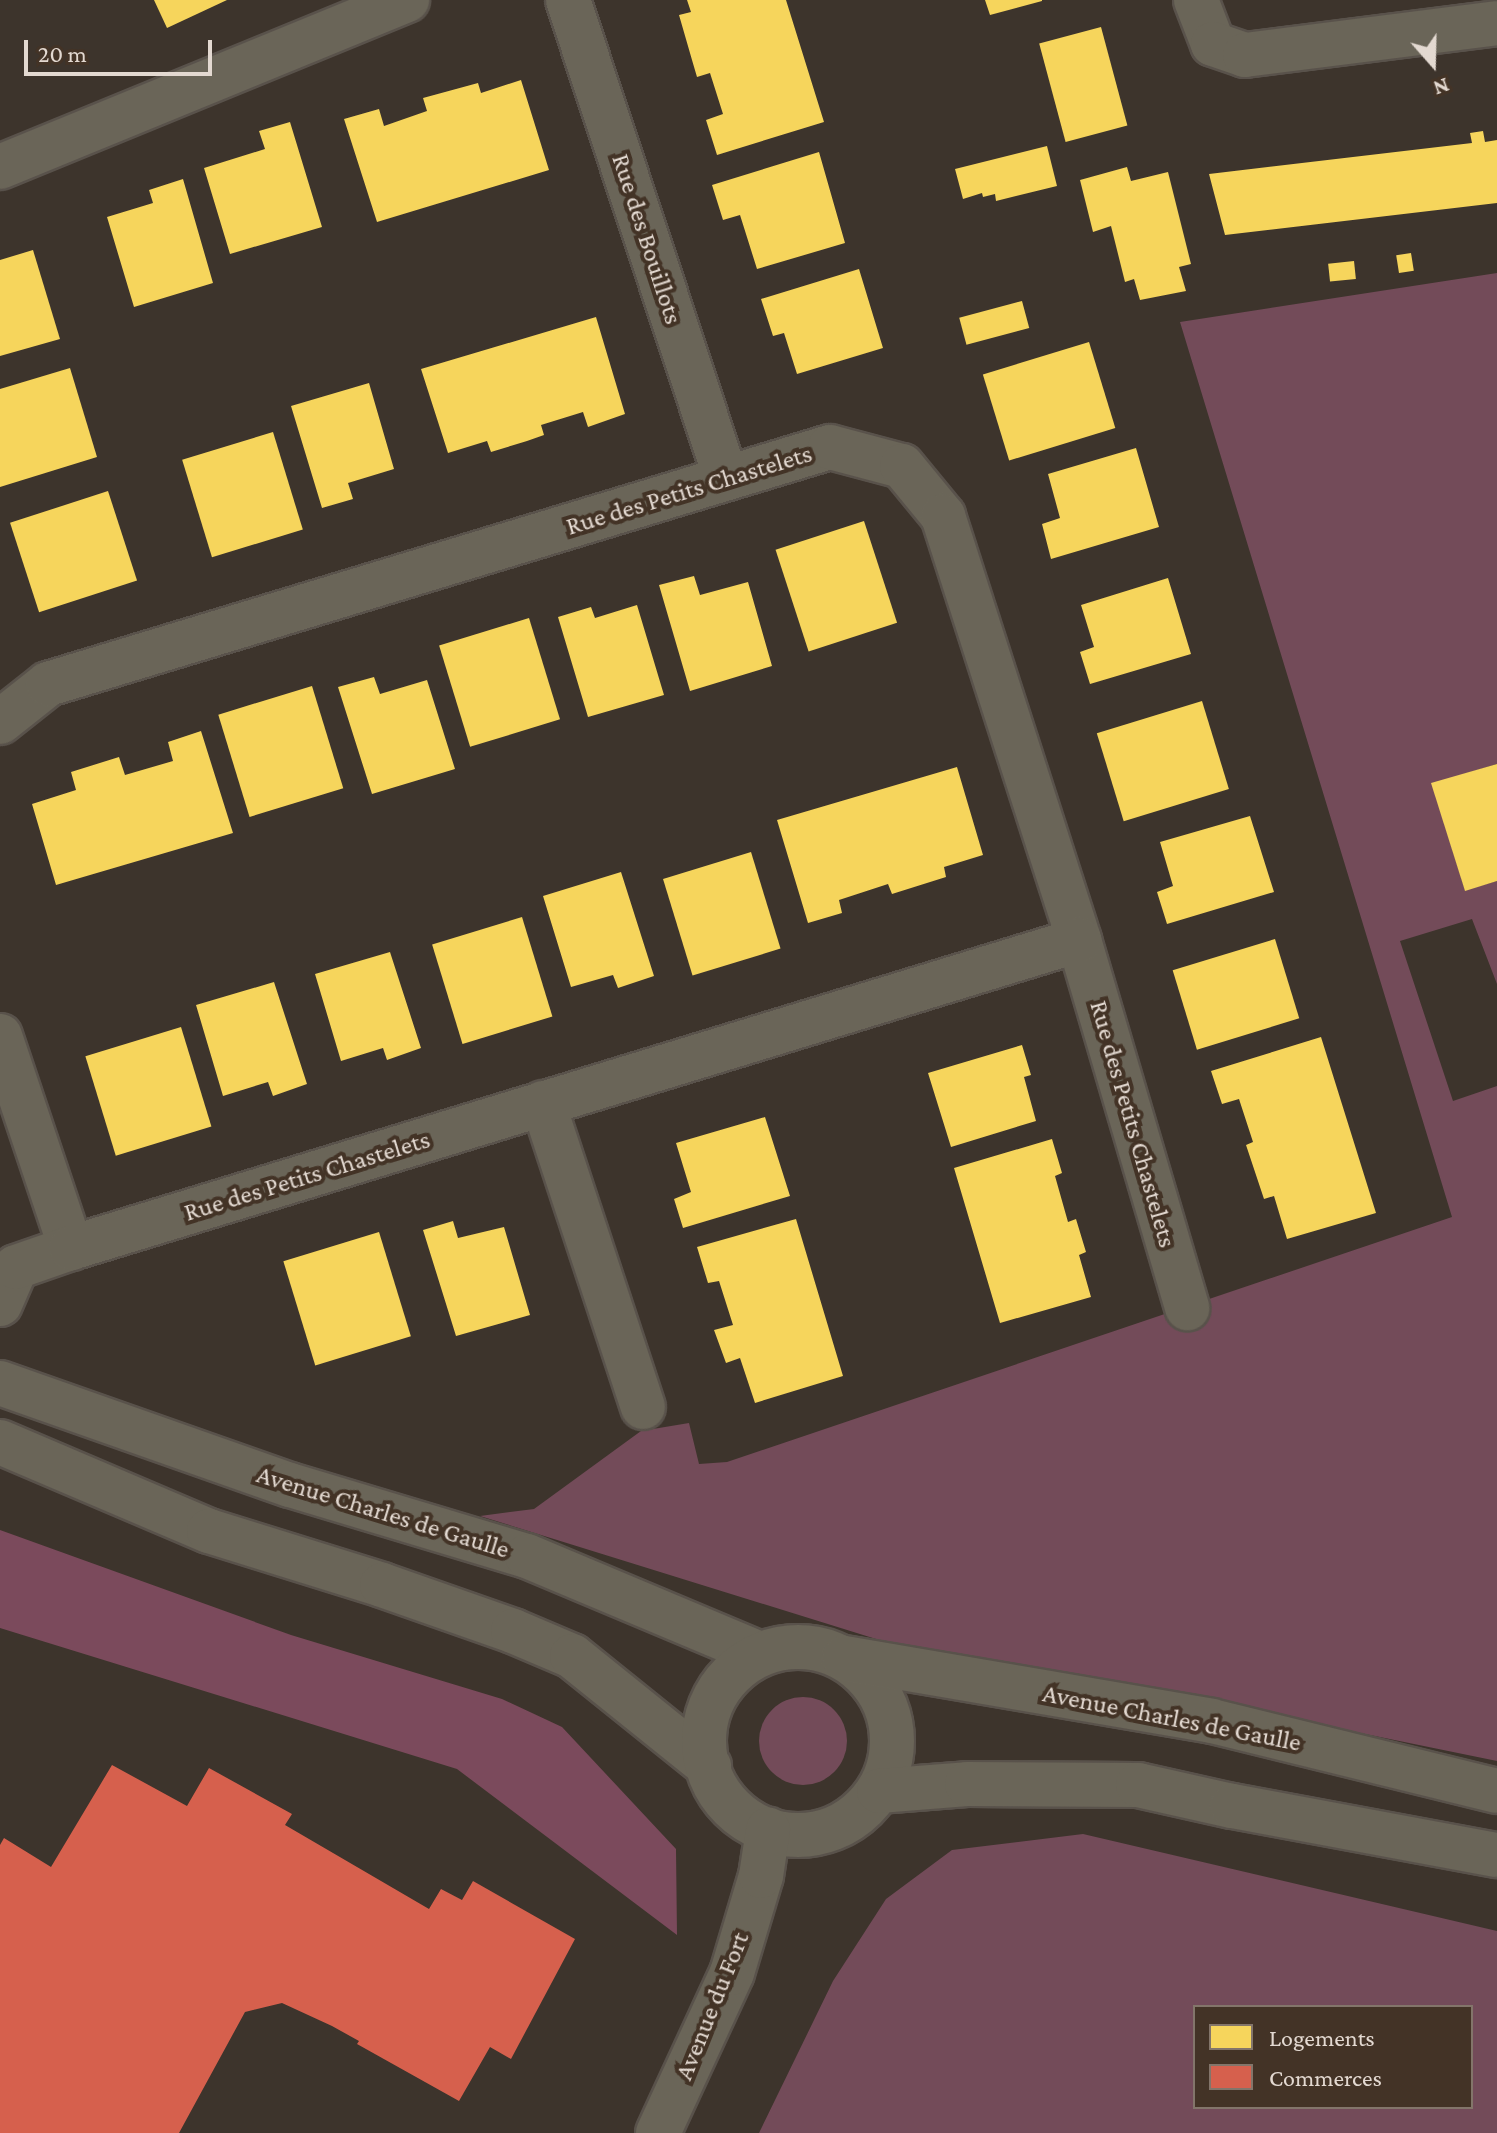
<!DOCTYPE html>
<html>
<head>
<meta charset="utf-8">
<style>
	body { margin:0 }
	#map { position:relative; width:1497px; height:2133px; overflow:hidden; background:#3d342c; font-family:"Crimson Pro",serif }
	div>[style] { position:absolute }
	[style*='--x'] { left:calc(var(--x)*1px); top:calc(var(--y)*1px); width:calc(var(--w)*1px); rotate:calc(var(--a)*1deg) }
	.green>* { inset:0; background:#734b59 }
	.round { border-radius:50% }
	.forest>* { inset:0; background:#7b4a5c }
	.homes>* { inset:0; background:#f6d55c; transform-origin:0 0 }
	.shops>* { inset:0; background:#d6604d }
	.roads { filter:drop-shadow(2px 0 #59524b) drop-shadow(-2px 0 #59524b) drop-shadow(0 2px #59524b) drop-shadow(0 -2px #59524b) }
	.minor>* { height:44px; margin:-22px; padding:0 22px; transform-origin:22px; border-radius:22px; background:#6a6558 }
	.minor>.ring { margin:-22px; padding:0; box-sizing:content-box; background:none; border:44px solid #6a6558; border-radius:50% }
	span { translate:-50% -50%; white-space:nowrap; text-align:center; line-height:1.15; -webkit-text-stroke:8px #433326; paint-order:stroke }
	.street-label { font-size:26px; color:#e3d9d1 }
	.legend { position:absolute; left:1193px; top:2005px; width:280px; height:104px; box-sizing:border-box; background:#433326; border:2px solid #83756a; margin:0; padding:10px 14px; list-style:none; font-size:24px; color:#e3d9d1 }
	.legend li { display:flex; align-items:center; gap:16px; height:40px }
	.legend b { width:40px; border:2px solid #83756a }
	.north { position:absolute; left:1393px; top:24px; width:80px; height:80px; -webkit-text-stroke:6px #433326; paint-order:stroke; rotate:160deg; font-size:22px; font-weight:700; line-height:32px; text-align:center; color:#e3d9d1 }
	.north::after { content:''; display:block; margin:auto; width:28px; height:36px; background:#e3d9d1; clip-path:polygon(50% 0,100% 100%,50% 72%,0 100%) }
	.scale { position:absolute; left:24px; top:40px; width:188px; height:36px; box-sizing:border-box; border:4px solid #e3d9d1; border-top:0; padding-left:10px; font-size:24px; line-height:28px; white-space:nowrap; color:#e3d9d1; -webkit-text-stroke:6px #433326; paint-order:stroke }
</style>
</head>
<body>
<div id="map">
	<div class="green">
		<i style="clip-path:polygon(1497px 273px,1497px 764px,1432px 784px,1465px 890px,1497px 881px,1497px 984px,1472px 919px,1400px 941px,1453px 1101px,1497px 1086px,1497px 1761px,1219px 1704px,921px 1653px,480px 1516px,534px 1509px,641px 1431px,689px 1423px,699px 1464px,727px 1462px,1452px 1217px,1180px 322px)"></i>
		<i class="round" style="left:759px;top:1697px;width:88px;height:88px"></i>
		<i style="clip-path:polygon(evenodd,1083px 1834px,1497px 1931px,1497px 2133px,759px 2133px,833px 1981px,886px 1899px,952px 1850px,1083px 1834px,1195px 2007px,1471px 2007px,1471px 2107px,1195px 2107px,1195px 2007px)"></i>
	</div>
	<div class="forest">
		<i style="clip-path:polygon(0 1530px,291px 1635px,502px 1699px,562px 1727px,676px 1849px,677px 1935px,457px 1769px,0 1628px)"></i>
	</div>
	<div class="homes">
		<i style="clip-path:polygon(154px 0,227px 0,167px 28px)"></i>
		<i style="clip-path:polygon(687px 0,786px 0,824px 122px,717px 155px,706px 120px,723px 114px,710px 73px,697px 77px,692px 60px,679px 15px,691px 12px)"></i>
		<i style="clip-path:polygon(985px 0,1042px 0,1042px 1px,990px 15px)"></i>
		<i style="left:1101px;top:27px;width:102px;height:64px;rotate:75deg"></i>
		<i style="clip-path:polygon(521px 80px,549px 170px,377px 222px,344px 119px,379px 109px,384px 126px,427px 111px,423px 98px,478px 83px,481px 93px)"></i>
		<i style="clip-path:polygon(290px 122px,322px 227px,230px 254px,204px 168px,265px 149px,259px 131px)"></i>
		<i style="clip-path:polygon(1483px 131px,1485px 142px,1497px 140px,1497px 203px,1225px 235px,1209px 174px,1472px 143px,1470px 133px)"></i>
		<i style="clip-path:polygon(1047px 146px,1057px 186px,996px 201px,995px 194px,983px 197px,982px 193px,963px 199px,955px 169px)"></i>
		<i style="clip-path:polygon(819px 152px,845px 243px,757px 269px,740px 215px,723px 220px,712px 185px)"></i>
		<i style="clip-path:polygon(1127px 167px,1131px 181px,1168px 172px,1191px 264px,1179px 267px,1186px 291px,1140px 300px,1134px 279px,1125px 282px,1111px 226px,1093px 232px,1080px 180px)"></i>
		<i style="clip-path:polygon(183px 179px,213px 283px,134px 307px,107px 217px,153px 203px,149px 190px)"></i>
		<i style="clip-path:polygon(33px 250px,60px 339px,0 356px,0 260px)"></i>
		<i style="left:1411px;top:253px;width:18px;height:15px;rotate:81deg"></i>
		<i style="left:1354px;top:261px;width:18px;height:26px;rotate:84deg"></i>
		<i style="clip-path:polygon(859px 269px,883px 348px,797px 374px,784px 333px,773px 336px,761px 299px)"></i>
		<i style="left:1022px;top:301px;width:28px;height:65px;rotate:75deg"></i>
		<i style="clip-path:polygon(596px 317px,625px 414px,588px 427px,583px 412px,541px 425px,544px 435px,527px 441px,491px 452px,487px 441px,448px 453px,421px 369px)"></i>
		<i style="left:1089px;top:342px;width:90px;height:111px;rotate:73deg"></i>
		<i style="clip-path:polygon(70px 368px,97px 457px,0 487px,0 389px)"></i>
		<i style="clip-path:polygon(369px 383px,394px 469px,348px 483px,353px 499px,322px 508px,291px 406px)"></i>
		<i style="left:273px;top:432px;width:102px;height:95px;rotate:73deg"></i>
		<i style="clip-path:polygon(1136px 448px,1159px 527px,1051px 559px,1042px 524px,1060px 518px,1048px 474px)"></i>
		<i style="left:108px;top:491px;width:94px;height:103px;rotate:72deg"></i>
		<i style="left:864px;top:521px;width:107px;height:93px;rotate:72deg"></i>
		<i style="clip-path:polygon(694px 576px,700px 595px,748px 582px,772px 666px,690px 691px,659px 585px)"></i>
		<i style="clip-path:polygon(1168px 578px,1191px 654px,1090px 684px,1080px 652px,1094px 647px,1081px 605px)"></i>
		<i style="clip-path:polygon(637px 605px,664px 695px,588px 717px,558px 617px,591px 607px,595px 618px)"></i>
		<i style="left:529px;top:618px;width:106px;height:94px;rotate:73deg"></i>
		<i style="clip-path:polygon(374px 677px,380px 694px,427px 680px,455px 769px,372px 794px,338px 687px)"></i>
		<i style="left:312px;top:686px;width:107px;height:98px;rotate:73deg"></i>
		<i style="left:1202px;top:701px;width:92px;height:110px;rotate:73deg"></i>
		<i style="clip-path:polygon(201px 731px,233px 833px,56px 885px,32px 804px,76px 790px,71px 772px,119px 757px,125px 775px,173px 761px,168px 742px)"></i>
		<i style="clip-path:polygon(1497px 764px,1497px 881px,1465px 891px,1431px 783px)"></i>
		<i style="clip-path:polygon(957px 767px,983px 855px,944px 867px,946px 877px,892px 894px,888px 884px,839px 900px,842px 913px,808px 923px,777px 820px)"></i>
		<i style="clip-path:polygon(1250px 816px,1274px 892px,1167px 924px,1157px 892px,1173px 886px,1160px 842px)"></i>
		<i style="left:751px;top:852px;width:101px;height:92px;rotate:73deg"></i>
		<i style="clip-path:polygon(621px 872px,654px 976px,618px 988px,613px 975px,571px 987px,543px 896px)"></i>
		<i style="left:522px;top:917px;width:104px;height:94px;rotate:73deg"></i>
		<i style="left:1275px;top:939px;width:83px;height:107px;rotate:73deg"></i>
		<i style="clip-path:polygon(390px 952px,421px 1048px,387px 1060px,383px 1048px,341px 1061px,315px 974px)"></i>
		<i style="clip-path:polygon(274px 982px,307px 1084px,273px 1096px,268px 1082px,223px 1096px,196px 1005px)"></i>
		<i style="left:181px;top:1027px;width:104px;height:100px;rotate:73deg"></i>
		<i style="clip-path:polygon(1321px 1037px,1376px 1213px,1287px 1239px,1274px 1196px,1264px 1199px,1246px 1145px,1253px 1142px,1239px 1099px,1222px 1104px,1211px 1071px)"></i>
		<i style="clip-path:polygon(1022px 1045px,1031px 1075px,1024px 1077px,1036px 1121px,951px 1147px,928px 1073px)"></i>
		<i style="clip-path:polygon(765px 1117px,790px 1196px,683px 1228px,674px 1199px,691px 1192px,676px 1143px)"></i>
		<i style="clip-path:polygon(1052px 1139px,1062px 1173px,1055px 1176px,1068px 1222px,1076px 1219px,1086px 1252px,1079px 1255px,1091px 1297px,1000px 1323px,954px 1168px)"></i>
		<i style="clip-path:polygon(796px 1219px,843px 1376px,755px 1403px,740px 1358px,726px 1363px,714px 1330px,733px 1325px,719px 1281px,708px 1283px,697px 1247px)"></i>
		<i style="clip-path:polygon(453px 1221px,458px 1238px,504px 1227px,530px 1315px,456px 1336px,423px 1230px)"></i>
		<i style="left:379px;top:1232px;width:109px;height:100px;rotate:73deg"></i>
	</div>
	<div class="shops">
		<i style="clip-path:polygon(112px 1765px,187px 1806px,209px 1768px,292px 1814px,285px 1825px,429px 1909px,441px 1889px,462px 1900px,473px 1881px,575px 1939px,511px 2059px,490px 2047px,459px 2101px,357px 2044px,359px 2041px,332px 2026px,282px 2003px,245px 2012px,179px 2133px,0 2133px,0 1845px,4px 1838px,51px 1867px)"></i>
	</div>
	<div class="roads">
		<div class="minor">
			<i style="--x:568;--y:0;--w:503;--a:71.71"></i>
			<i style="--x:1196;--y:0;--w:47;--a:68.9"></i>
			<i style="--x:1213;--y:44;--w:34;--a:19"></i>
			<i style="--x:1245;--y:55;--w:254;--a:-7.2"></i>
			<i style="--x:0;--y:167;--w:440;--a:-22.3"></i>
			<i style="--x:0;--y:722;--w:61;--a:-38.4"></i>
			<i style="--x:48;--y:684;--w:817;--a:-16.86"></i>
			<i style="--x:830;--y:447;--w:74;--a:14.8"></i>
			<i style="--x:902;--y:466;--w:65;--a:50.6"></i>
			<i style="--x:943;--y:516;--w:445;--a:72.2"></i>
			<i style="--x:1079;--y:940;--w:384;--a:73.6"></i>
			<i style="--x:0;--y:1036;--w:224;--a:71.5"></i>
			<i style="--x:543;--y:1103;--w:320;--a:71.8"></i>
			<i style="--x:0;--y:1304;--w:40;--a:-66.6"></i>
			<i style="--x:16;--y:1267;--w:58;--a:-19.1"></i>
			<i style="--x:71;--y:1248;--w:1054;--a:-16.99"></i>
			<i style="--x:0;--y:1383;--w:307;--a:19.4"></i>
			<i style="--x:290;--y:1485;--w:247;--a:16.7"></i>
			<i style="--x:527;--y:1556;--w:253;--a:22.8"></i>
			<i style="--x:0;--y:1442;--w:227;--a:23.1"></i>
			<i style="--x:209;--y:1531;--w:181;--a:17.3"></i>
			<i style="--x:382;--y:1585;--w:139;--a:19.3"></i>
			<i style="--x:513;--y:1631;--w:64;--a:23"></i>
			<i style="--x:572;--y:1656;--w:176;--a:38.8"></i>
			<i class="ring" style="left:704px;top:1647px;width:144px;height:144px"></i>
			<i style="--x:844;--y:1658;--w:373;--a:9.7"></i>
			<i style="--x:1212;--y:1721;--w:293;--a:13.8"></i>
			<i style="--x:879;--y:1791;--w:88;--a:-4.5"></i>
			<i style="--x:967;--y:1784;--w:171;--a:0.3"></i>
			<i style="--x:1138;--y:1785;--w:96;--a:12.6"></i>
			<i style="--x:1232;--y:1806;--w:269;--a:10.5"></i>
			<i style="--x:658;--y:2133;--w:176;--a:-65.2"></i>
			<i style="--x:732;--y:1973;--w:101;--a:-73.4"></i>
			<i style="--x:761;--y:1876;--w:47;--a:-81.3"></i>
		</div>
	</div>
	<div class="street-label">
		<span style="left:647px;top:239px;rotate:72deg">Rue des Bouillots</span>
		<span style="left:689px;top:490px;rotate:-17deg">Rue des Petits Chastelets</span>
		<span style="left:1133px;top:1124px;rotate:74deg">Rue des Petits Chastelets</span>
		<span style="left:307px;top:1176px;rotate:-17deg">Rue des Petits Chastelets</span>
		<span style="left:383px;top:1512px;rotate:17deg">Avenue Charles de Gaulle</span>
		<span style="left:1172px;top:1718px;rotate:11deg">Avenue Charles de Gaulle</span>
		<span style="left:712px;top:2006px;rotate:-68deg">Avenue du Fort</span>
	</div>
	<ul class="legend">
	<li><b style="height:22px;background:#f6d55c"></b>Logements</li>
	<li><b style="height:22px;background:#d6604d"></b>Commerces</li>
	</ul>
	<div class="north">N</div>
	<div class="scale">20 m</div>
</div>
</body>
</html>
